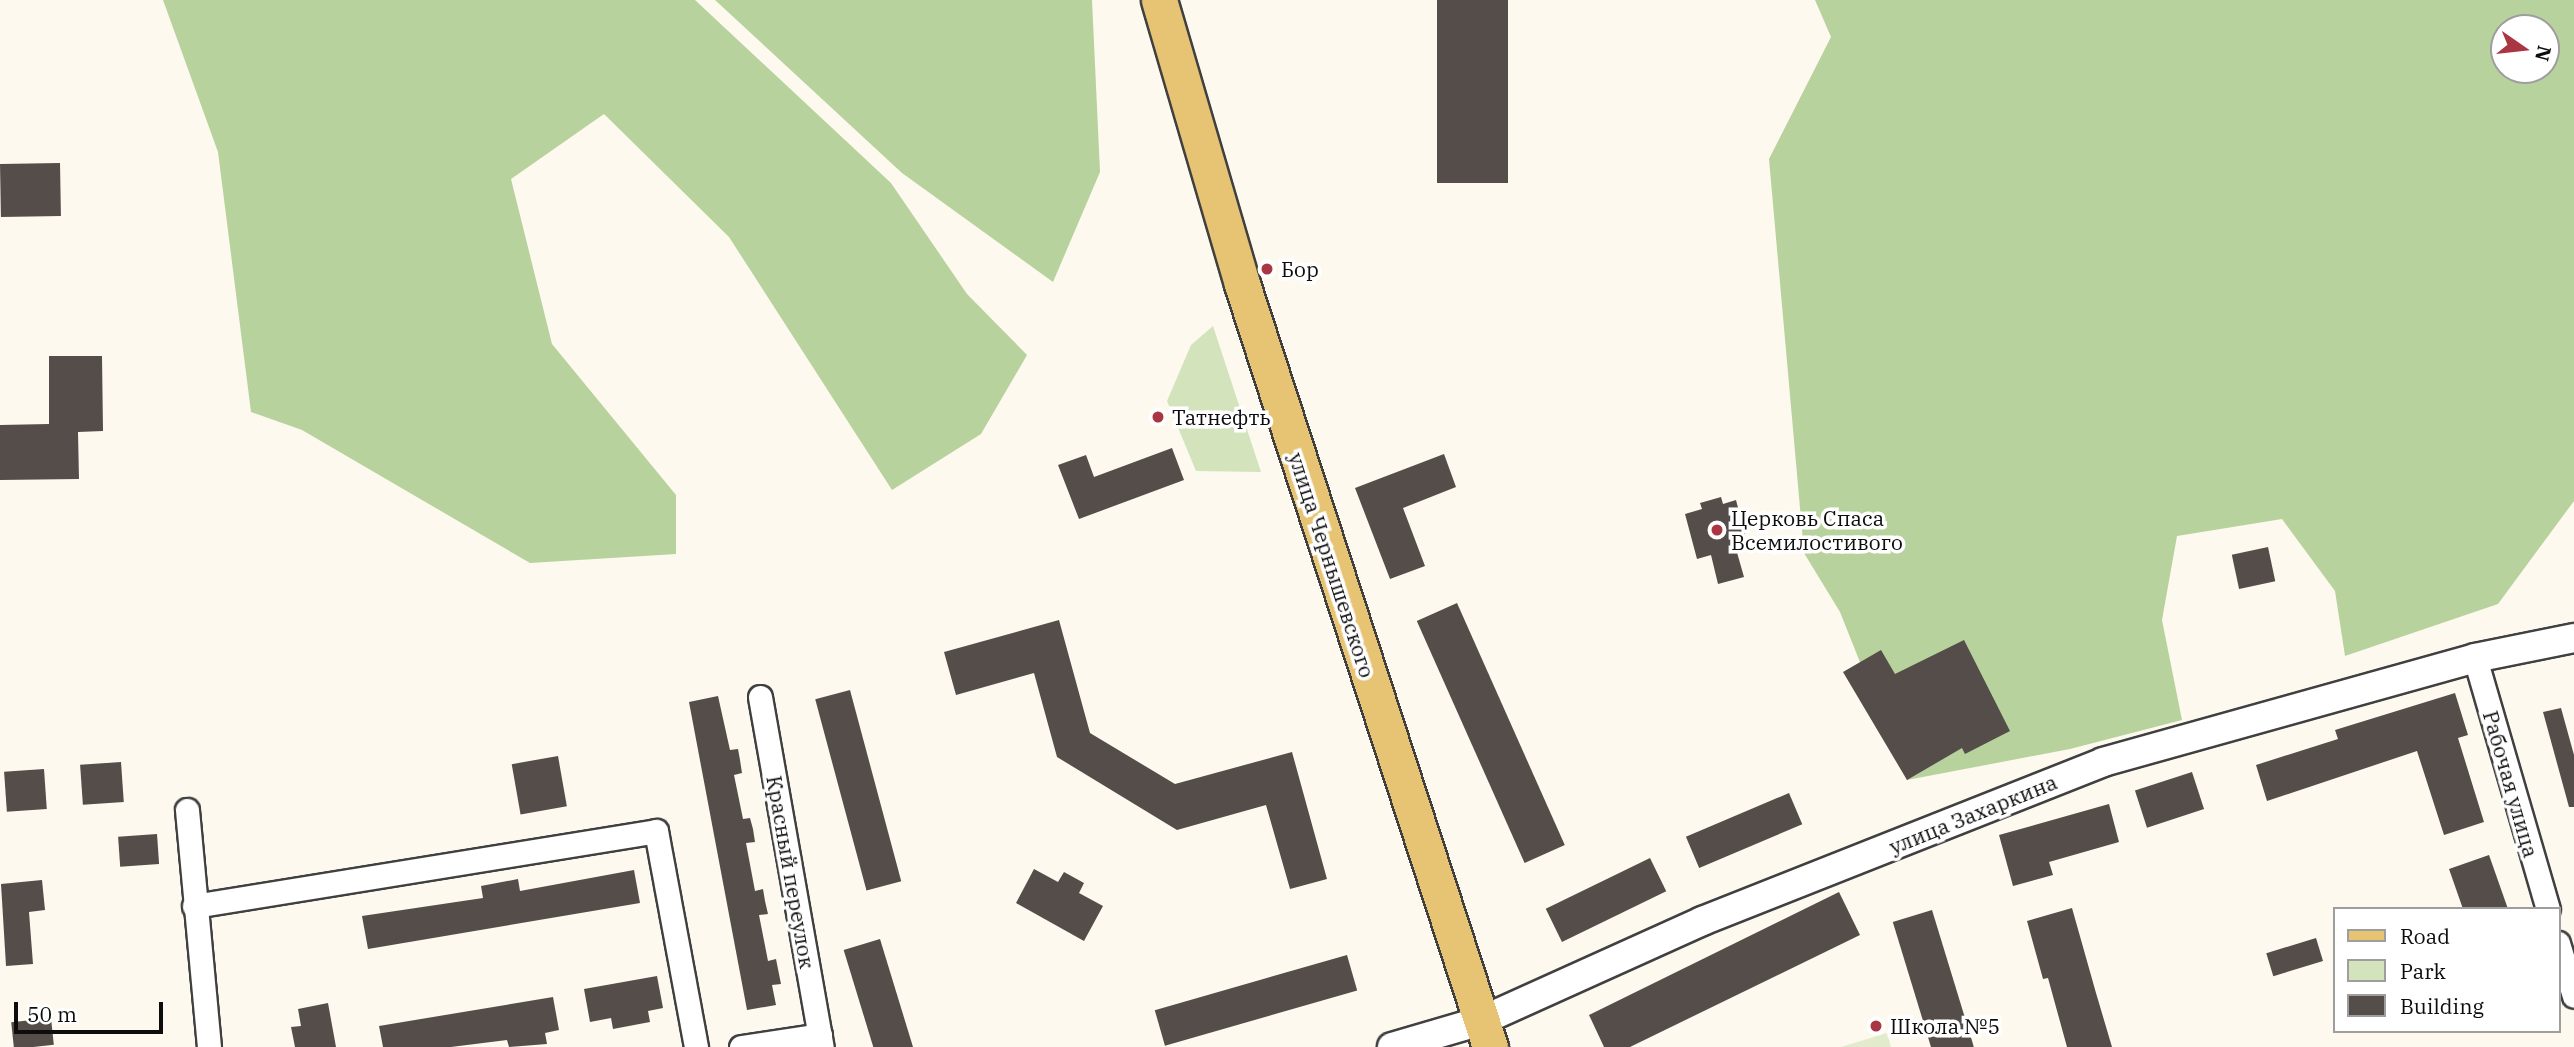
<!DOCTYPE html>
<html>
<head>
<meta charset="utf-8">
<style>
	body { margin:0 }
	#map { position:relative; width:2574px; height:1047px; overflow:hidden; background:#fdf9ee; font-family:"IBM Plex Serif",serif }
	div>[style] { position:absolute }
	[style*='--x'] { left:calc(var(--x)*1px); top:calc(var(--y)*1px); width:calc(var(--w)*1px); rotate:calc(var(--a)*1deg) }
	.green>* { inset:0; background:#d3e3bc }
	.forest>* { inset:0; background:#b8d29d }
	.pitch>* { inset:0; background:#e3ebcd }
	.building>* { inset:0; background:#544d4a; transform-origin:0 0 }
	.roads { filter:drop-shadow(2px 0 #404040) drop-shadow(-2px 0 #404040) drop-shadow(0 2px #404040) drop-shadow(0 -2px #404040) }
	.minor>* { height:23px; margin:-11.5px; padding:0 11.5px; transform-origin:11.5px; border-radius:11.5px; background:#fff }
	.tertiary>* { height:28px; margin:-14px; padding:0 14px; transform-origin:14px; border-radius:14px; background:#fff }
	.primary>* { height:35px; margin:-17.5px; padding:0 17.5px; transform-origin:17.5px; border-radius:17.5px; background:#e7c474 }
	.dots>* { width:19px; height:19px; translate:-50% -50%; box-sizing:border-box; border:4px solid #fff; border-radius:50% }
	span { translate:-50% -50%; white-space:nowrap; text-align:center; line-height:1.15; -webkit-text-stroke:7px #fff; paint-order:stroke }
	.poi-label { font-size:21px; color:#0d0d0d }
	.left { translate:0 -50%; text-align:left }
	.street-label { font-size:21px; color:#0d0d0d }
	.legend { position:absolute; left:2333px; top:907px; width:228px; height:126px; box-sizing:border-box; background:#fff; border:2px solid #9e9e9e; margin:0; padding:9px 12px; list-style:none; font-size:21px; color:#0d0d0d }
	.legend li { display:flex; align-items:center; gap:14px; height:35px }
	.legend b { width:35px; border:2px solid #9e9e9e }
	.north { position:absolute; left:2490px; top:14px; width:70px; height:70px; box-sizing:border-box; background:#fff; border:2px solid #9e9e9e; border-radius:50%; rotate:104deg; font-size:19px; font-weight:700; line-height:28px; text-align:center; color:#0d0d0d }
	.north::after { content:''; display:block; margin:auto; width:24px; height:32px; background:#ab3643; clip-path:polygon(50% 0,100% 100%,50% 72%,0 100%) }
	.scale { position:absolute; left:14px; top:1002px; width:149px; height:32px; box-sizing:border-box; border:4px solid #0d0d0d; border-top:0; padding-left:9px; font-size:21px; line-height:24px; white-space:nowrap; color:#0d0d0d; -webkit-text-stroke:5px #fff; paint-order:stroke }
</style>
</head>
<body>
<div id="map">
	<div class="green">
		<i style="clip-path:polygon(1213px 326px,1261px 472px,1196px 471px,1167px 401px,1191px 345px)"></i>
	</div>
	<div class="forest">
		<i style="clip-path:polygon(163px 0,695px 0,891px 183px,967px 294px,1027px 355px,981px 434px,892px 490px,729px 237px,604px 114px,511px 179px,552px 344px,676px 495px,676px 554px,530px 563px,302px 430px,251px 412px,218px 152px)"></i>
		<i style="clip-path:polygon(715px 0,1092px 0,1100px 172px,1053px 282px,902px 173px)"></i>
		<i style="clip-path:polygon(evenodd,1815px 0,2574px 0,2574px 501px,2498px 604px,2345px 656px,2335px 591px,2282px 519px,2177px 536px,2162px 620px,2182px 720px,2070px 749px,1907px 780px,1840px 612px,1804px 553px,1769px 159px,1831px 37px,1815px 0,2504px 28px,2546px 28px,2546px 70px,2504px 70px,2504px 28px)"></i>
	</div>
	<div class="pitch">
		<i style="clip-path:polygon(1887px 1033px,1891px 1047px,1841px 1047px)"></i>
	</div>
	<div class="building">
		<i style="left:1437px;top:0;width:71px;height:183px"></i>
		<i style="left:60px;top:163px;width:53px;height:60px;rotate:89deg"></i>
		<i style="clip-path:polygon(49px 356px,102px 356px,103px 431px,78px 432px,79px 479px,0 480px,0 425px,49px 424px)"></i>
		<i style="clip-path:polygon(1172px 448px,1184px 480px,1079px 519px,1058px 465px,1086px 455px,1094px 477px)"></i>
		<i style="clip-path:polygon(1444px 454px,1456px 487px,1403px 508px,1425px 566px,1390px 579px,1355px 488px)"></i>
		<i style="clip-path:polygon(1721px 497px,1723px 504px,1736px 500px,1748px 546px,1736px 549px,1744px 577px,1718px 584px,1711px 555px,1697px 559px,1685px 514px,1702px 509px,1700px 503px)"></i>
		<i style="left:2268px;top:547px;width:35px;height:37px;rotate:78deg"></i>
		<i style="left:1457px;top:603px;width:265px;height:44px;rotate:66deg"></i>
		<i style="clip-path:polygon(1059px 620px,1090px 733px,1175px 784px,1292px 752px,1327px 879px,1290px 889px,1266px 805px,1177px 830px,1057px 757px,1034px 673px,956px 695px,944px 652px)"></i>
		<i style="clip-path:polygon(1964px 640px,2010px 731px,1965px 754px,1962px 748px,1907px 780px,1843px 672px,1881px 650px,1895px 674px)"></i>
		<i style="left:850px;top:690px;width:198px;height:36px;rotate:75deg"></i>
		<i style="clip-path:polygon(2455px 693px,2468px 735px,2458px 738px,2484px 822px,2444px 835px,2417px 751px,2267px 801px,2256px 765px,2338px 739px,2335px 730px)"></i>
		<i style="clip-path:polygon(718px 696px,730px 750px,738px 749px,740px 760px,742px 773px,734px 775px,743px 819px,750px 818px,753px 829px,755px 842px,746px 843px,755px 891px,763px 889px,765px 901px,768px 914px,759px 915px,768px 961px,776px 959px,781px 984px,772px 985px,776px 1005px,747px 1010px,689px 702px)"></i>
		<i style="clip-path:polygon(2561px 708px,2574px 755px,2574px 807px,2569px 807px,2543px 712px)"></i>
		<i style="left:558px;top:756px;width:51px;height:47px;rotate:80deg"></i>
		<i style="left:121px;top:762px;width:40px;height:41px;rotate:86deg"></i>
		<i style="left:44px;top:769px;width:40px;height:40px;rotate:86deg"></i>
		<i style="left:2192px;top:772px;width:39px;height:60px;rotate:72deg"></i>
		<i style="left:1789px;top:793px;width:34px;height:112px;rotate:67deg"></i>
		<i style="clip-path:polygon(2109px 804px,2119px 842px,2049px 862px,2053px 875px,2013px 886px,1999px 835px)"></i>
		<i style="left:157px;top:834px;width:30px;height:39px;rotate:86deg"></i>
		<i style="clip-path:polygon(2489px 855px,2508px 909px,2463px 909px,2449px 869px)"></i>
		<i style="left:1650px;top:858px;width:37px;height:116px;rotate:64deg"></i>
		<i style="clip-path:polygon(1034px 869px,1058px 882px,1064px 872px,1084px 883px,1079px 893px,1103px 906px,1084px 941px,1016px 903px)"></i>
		<i style="clip-path:polygon(634px 870px,640px 903px,368px 949px,362px 916px,483px 898px,481px 886px,518px 879px,520px 891px)"></i>
		<i style="clip-path:polygon(42px 880px,45px 910px,29px 912px,33px 964px,6px 966px,1px 884px)"></i>
		<i style="clip-path:polygon(1839px 892px,1860px 935px,1630px 1047px,1604px 1047px,1589px 1015px)"></i>
		<i style="clip-path:polygon(2072px 908px,2096px 993px,2112px 1047px,2067px 1047px,2048px 978px,2043px 979px,2027px 921px)"></i>
		<i style="left:1932px;top:910px;width:143px;height:41px;rotate:73deg"></i>
		<i style="left:2316px;top:938px;width:24px;height:52px;rotate:73deg"></i>
		<i style="left:880px;top:939px;width:113px;height:38px;rotate:73deg"></i>
		<i style="left:1347px;top:955px;width:37px;height:200px;rotate:74deg"></i>
		<i style="clip-path:polygon(657px 976px,663px 1008px,648px 1011px,650px 1022px,613px 1029px,611px 1018px,590px 1022px,584px 989px)"></i>
		<i style="clip-path:polygon(553px 997px,559px 1030px,545px 1033px,547px 1044px,509px 1047px,507px 1040px,451px 1047px,383px 1047px,379px 1026px)"></i>
		<i style="clip-path:polygon(328px 1003px,336px 1047px,295px 1047px,291px 1027px,301px 1026px,298px 1009px)"></i>
		<i style="left:51px;top:1018px;width:27px;height:40px;rotate:84deg"></i>
	</div>
	<div class="roads">
		<div class="minor">
			<i style="--x:2475;--y:658;--w:261;--a:73.8"></i>
			<i style="--x:760;--y:697;--w:355;--a:80"></i>
			<i style="--x:187;--y:810;--w:238;--a:84.7"></i>
			<i style="--x:194;--y:906;--w:468;--a:-9.2"></i>
			<i style="--x:656;--y:831;--w:220;--a:79.5"></i>
			<i style="--x:2558;--y:943;--w:55;--a:73.2"></i>
			<i style="--x:741;--y:1047;--w:80;--a:-8.6"></i>
		</div>
		<div class="tertiary">
			<i style="--x:1392;--y:1047;--w:93;--a:-16.3"></i>
			<i style="--x:1481;--y:1021;--w:243;--a:-24.3"></i>
			<i style="--x:1702;--y:921;--w:431;--a:-21.6"></i>
			<i style="--x:2103;--y:762;--w:386;--a:-15.6"></i>
			<i style="--x:2475;--y:658;--w:101;--a:-11.4"></i>
		</div>
		<div class="primary">
			<i style="--x:1159;--y:0;--w:296;--a:73.7"></i>
			<i style="--x:1242;--y:284;--w:802;--a:71.99"></i>
		</div>
	</div>
	<div class="dots">
		<i style="left:1267px;top:269px;background:#ab3643"></i>
		<i style="left:1158px;top:417px;background:#ab3643"></i>
		<i style="left:1717px;top:530px;background:#ab3643"></i>
		<i style="left:1876px;top:1026px;background:#ab3643"></i>
	</div>
	<div class="poi-label">
		<span class="left" style="left:1281px;top:269px">Бор</span>
		<span class="left" style="left:1172px;top:417px">Татнефть</span>
		<span class="left" style="left:1731px;top:530px">Церковь Спаса<br>Всемилостивого</span>
		<span class="left" style="left:1890px;top:1026px">Школа №5</span>
	</div>
	<div class="street-label">
		<span style="left:1332px;top:565px;rotate:72deg">улица Чернышевского</span>
		<span style="left:2511px;top:784px;rotate:74deg">Рабочая улица</span>
		<span style="left:1973px;top:814px;rotate:-22deg">улица Захаркина</span>
		<span style="left:791px;top:872px;rotate:80deg">Красный переулок</span>
	</div>
	<ul class="legend">
	<li><b style="height:9px;background:#e7c474"></b>Road</li>
	<li><b style="height:19px;background:#d3e3bc"></b>Park</li>
	<li><b style="height:19px;background:#544d4a"></b>Building</li>
	</ul>
	<div class="north">N</div>
	<div class="scale">50 m</div>
</div>
</body>
</html>
